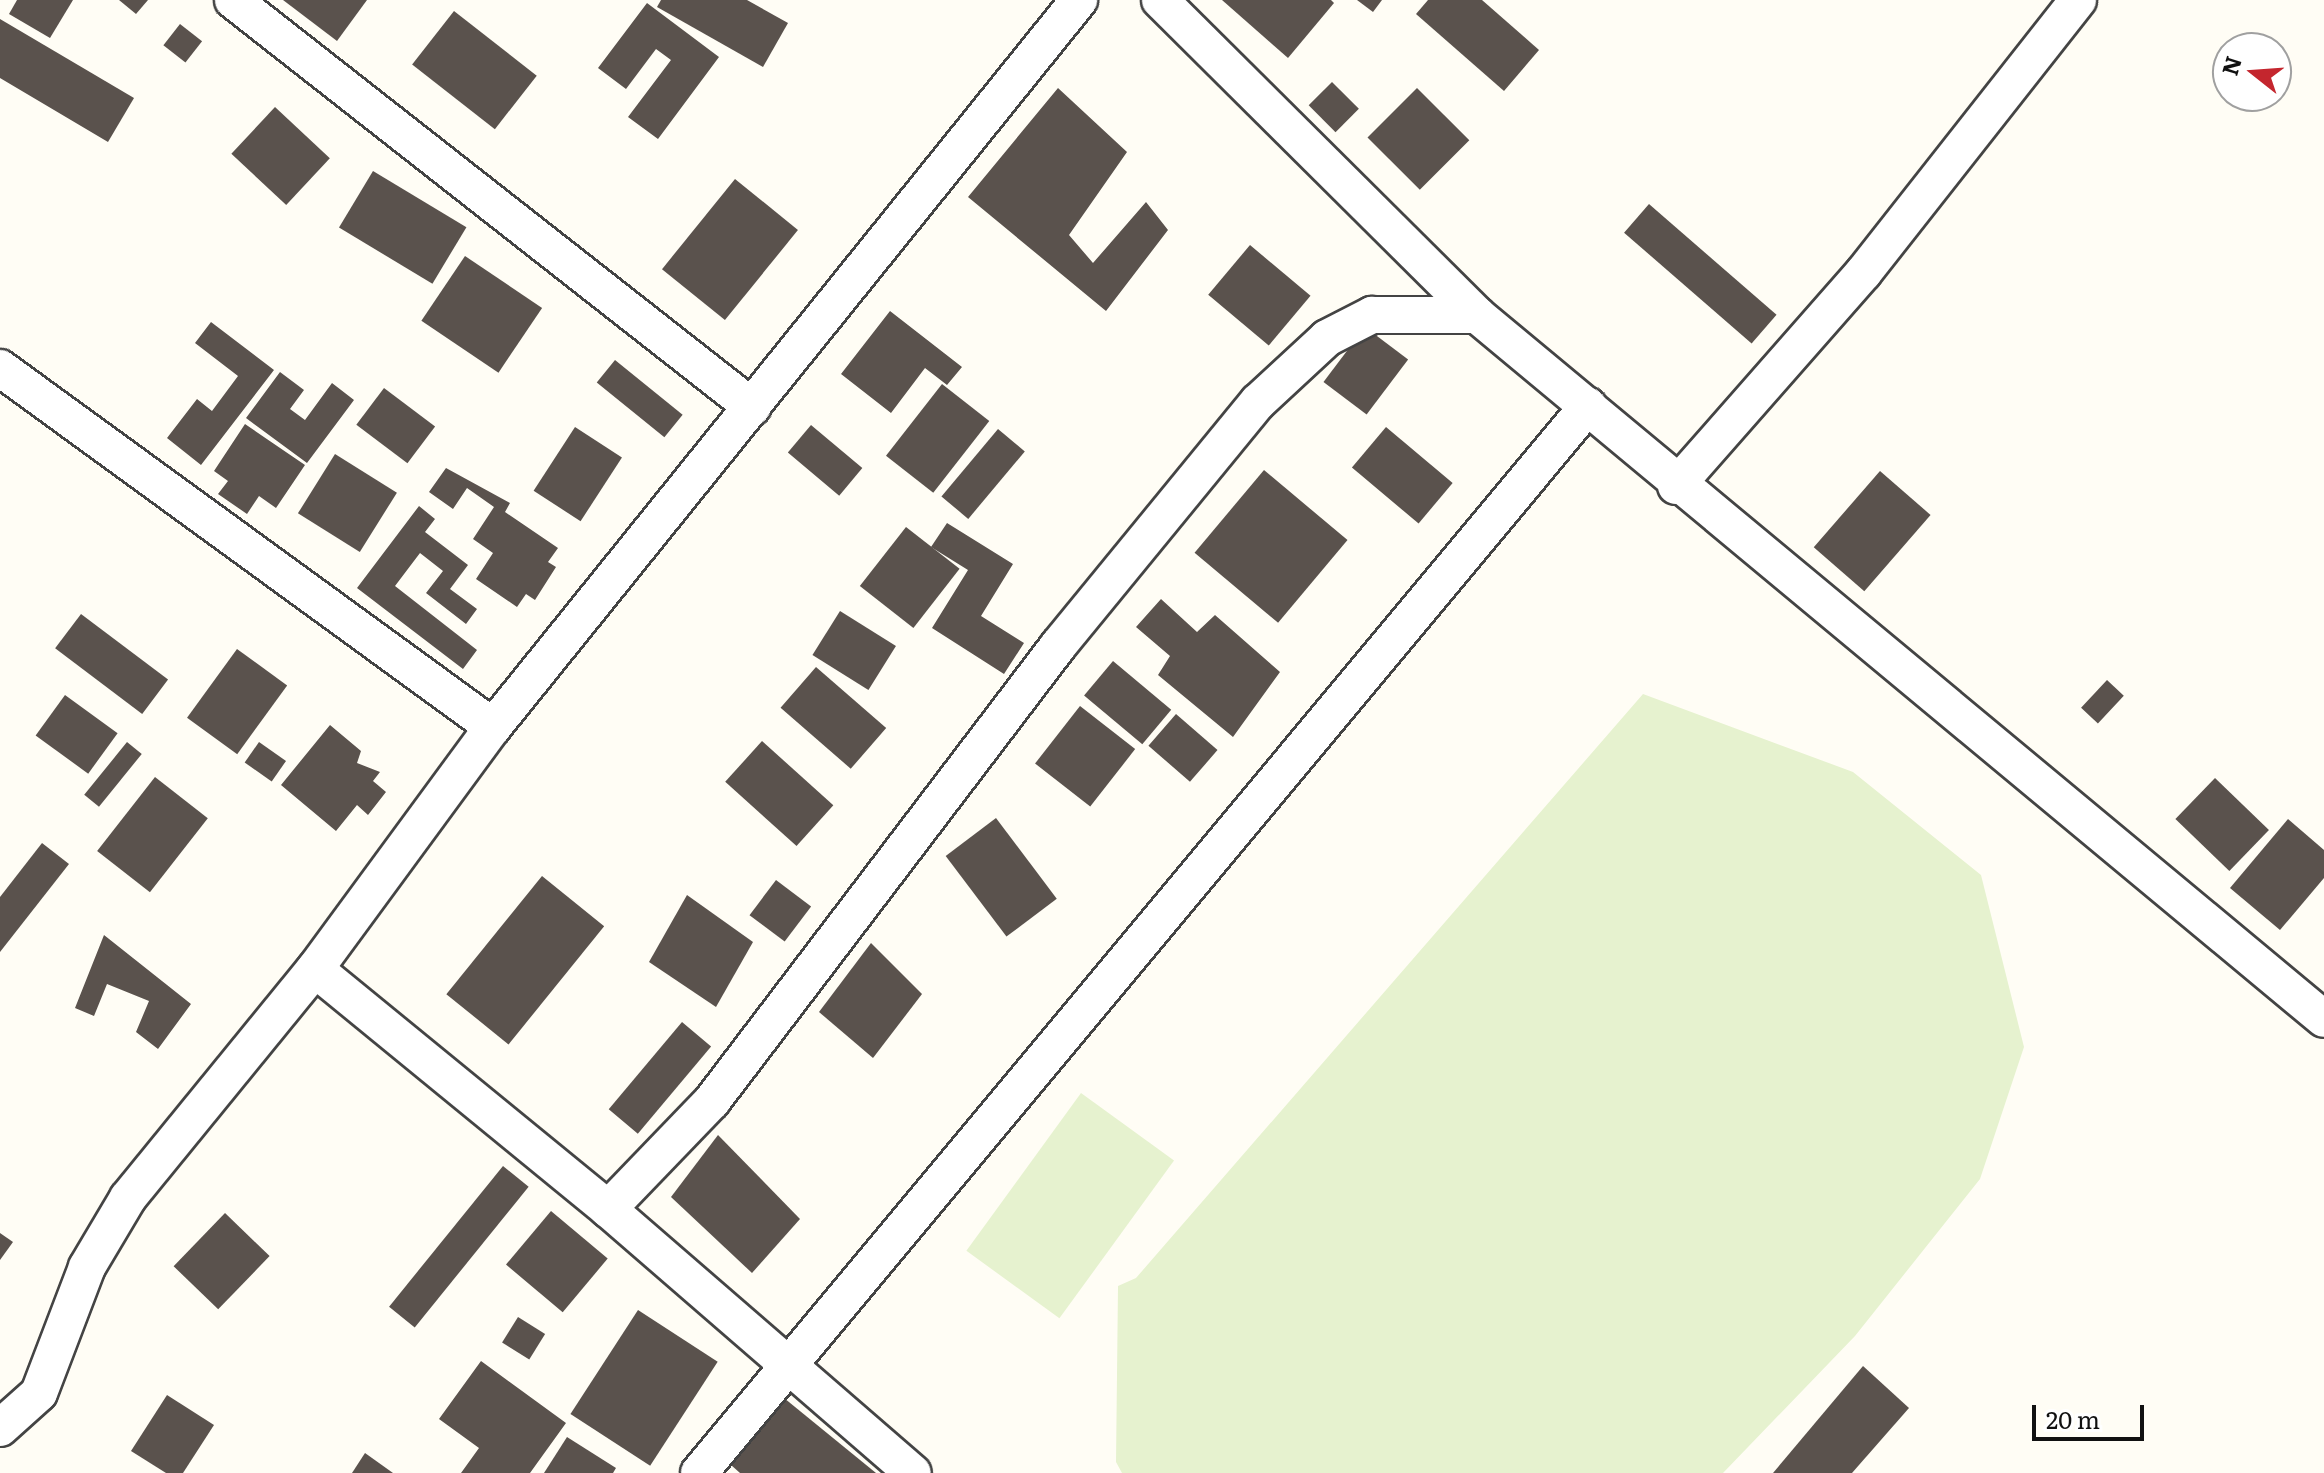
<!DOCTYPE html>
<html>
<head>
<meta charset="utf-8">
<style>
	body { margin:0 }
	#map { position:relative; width:2324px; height:1473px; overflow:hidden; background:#fffdf5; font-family:Literata,serif }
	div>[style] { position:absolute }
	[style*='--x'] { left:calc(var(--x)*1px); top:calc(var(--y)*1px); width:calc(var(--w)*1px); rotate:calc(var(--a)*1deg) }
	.pitch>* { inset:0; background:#e6f2cf; transform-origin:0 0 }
	.building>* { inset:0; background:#5a524d; transform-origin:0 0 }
	.roads { filter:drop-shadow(2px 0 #444) drop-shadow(-2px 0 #444) drop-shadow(0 2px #444) drop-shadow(0 -2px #444) }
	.minor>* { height:36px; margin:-18px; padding:0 18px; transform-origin:18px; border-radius:18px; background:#fff }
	span { translate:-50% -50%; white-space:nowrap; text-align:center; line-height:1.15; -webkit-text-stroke:8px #fff; paint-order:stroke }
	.north { position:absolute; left:2212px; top:32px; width:80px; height:80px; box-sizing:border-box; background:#fff; border:2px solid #a0a0a0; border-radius:50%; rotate:287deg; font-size:22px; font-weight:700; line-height:32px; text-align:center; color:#111 }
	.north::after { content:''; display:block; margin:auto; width:28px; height:36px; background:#c4262e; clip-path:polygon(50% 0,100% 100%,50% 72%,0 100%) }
	.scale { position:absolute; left:2032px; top:1405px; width:112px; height:36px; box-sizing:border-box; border:4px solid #111; border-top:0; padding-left:10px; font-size:24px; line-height:28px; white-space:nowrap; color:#111; -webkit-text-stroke:6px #fff; paint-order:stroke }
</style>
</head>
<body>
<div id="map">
	<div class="pitch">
		<i style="clip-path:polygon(1643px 694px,1853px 772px,1981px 875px,2024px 1047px,1980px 1179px,1855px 1336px,1723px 1473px,1122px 1473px,1116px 1462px,1118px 1286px,1136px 1278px)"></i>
		<i style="left:1081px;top:1093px;width:115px;height:195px;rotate:36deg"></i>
	</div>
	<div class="building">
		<i style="clip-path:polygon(17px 0,73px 0,50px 38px,9px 14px)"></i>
		<i style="clip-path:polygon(119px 0,148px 0,136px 14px)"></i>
		<i style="clip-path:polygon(283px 0,367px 0,337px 41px)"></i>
		<i style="clip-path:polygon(661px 0,747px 0,788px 23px,763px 67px,657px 7px)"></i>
		<i style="clip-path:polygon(1222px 0,1331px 0,1334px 3px,1288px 58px)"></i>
		<i style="clip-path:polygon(1357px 0,1382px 0,1373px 12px)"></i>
		<i style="clip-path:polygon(1428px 0,1482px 0,1539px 50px,1504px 91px,1416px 14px)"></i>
		<i style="clip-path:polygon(647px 3px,719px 57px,658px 139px,628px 117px,671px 60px,656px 49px,626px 89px,598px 68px)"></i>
		<i style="left:454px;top:11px;width:105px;height:68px;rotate:38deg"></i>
		<i style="clip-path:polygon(0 19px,134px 98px,108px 142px,0 78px)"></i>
		<i style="left:180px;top:24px;width:28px;height:27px;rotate:38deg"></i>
		<i style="left:1332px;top:82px;width:38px;height:33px;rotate:45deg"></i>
		<i style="clip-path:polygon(1058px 88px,1127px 152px,1069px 235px,1093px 263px,1146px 202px,1168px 230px,1106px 311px,968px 197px)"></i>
		<i style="left:1417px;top:88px;width:74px;height:70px;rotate:45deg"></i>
		<i style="left:275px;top:107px;width:75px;height:64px;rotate:43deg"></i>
		<i style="left:373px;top:171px;width:109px;height:66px;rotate:31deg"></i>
		<i style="left:735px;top:179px;width:81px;height:116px;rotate:39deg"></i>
		<i style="left:1649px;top:204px;width:169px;height:38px;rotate:41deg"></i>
		<i style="left:1250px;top:245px;width:79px;height:65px;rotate:40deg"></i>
		<i style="left:465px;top:256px;width:93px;height:78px;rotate:34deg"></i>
		<i style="clip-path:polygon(890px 311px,962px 367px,947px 385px,925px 368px,891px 413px,841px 374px)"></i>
		<i style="clip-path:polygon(211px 322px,274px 370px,201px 465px,167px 438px,197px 399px,212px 411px,238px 376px,195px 343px)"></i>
		<i style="left:1365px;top:327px;width:54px;height:69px;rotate:37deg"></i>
		<i style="left:615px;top:360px;width:87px;height:29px;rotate:39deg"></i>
		<i style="clip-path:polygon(280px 372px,304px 390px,290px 409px,305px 420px,332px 383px,354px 400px,307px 463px,246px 418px)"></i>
		<i style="left:942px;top:384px;width:60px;height:91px;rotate:38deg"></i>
		<i style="left:384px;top:388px;width:64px;height:46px;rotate:37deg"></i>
		<i style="clip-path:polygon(245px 424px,305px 465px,276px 508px,259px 496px,247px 514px,218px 494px,228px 481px,214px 471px)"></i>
		<i style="left:811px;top:425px;width:67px;height:36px;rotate:40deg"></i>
		<i style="left:575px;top:427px;width:56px;height:76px;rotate:33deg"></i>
		<i style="left:1386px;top:427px;width:87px;height:53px;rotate:40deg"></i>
		<i style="left:998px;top:429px;width:35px;height:88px;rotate:40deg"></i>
		<i style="left:335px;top:454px;width:73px;height:70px;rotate:32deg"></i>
		<i style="clip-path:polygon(446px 468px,510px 503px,505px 512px,558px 548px,548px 562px,556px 567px,535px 600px,526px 594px,517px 607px,476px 579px,493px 553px,473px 539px,494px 507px,467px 488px,453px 509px,429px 492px)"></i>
		<i style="left:1264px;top:470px;width:109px;height:108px;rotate:40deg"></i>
		<i style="left:1880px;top:471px;width:67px;height:101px;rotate:41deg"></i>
		<i style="clip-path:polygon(419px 506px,435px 519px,425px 532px,468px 565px,450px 589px,477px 609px,466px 624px,426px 593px,443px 571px,420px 553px,395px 586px,477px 650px,463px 669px,357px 588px)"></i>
		<i style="clip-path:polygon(947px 523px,1013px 564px,981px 616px,1024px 643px,1004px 674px,932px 628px,968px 570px,931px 547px)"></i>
		<i style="left:906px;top:527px;width:68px;height:75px;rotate:38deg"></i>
		<i style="clip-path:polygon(1161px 599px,1197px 632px,1215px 615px,1280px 672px,1233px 737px,1158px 675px,1170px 656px,1136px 627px)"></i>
		<i style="left:840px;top:611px;width:66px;height:52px;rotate:32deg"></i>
		<i style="left:81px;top:614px;width:109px;height:43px;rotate:37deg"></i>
		<i style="left:237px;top:649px;width:62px;height:85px;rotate:36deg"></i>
		<i style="left:1113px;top:661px;width:76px;height:45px;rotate:40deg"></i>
		<i style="left:816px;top:667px;width:93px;height:54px;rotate:41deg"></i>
		<i style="left:2107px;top:680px;width:23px;height:38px;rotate:43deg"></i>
		<i style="left:65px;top:695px;width:65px;height:50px;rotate:36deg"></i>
		<i style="left:1080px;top:706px;width:70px;height:73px;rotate:38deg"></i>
		<i style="left:1176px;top:714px;width:55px;height:42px;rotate:41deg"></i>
		<i style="clip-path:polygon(330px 725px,361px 751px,357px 763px,380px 772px,373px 781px,386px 792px,368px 815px,357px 805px,336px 831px,281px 785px)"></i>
		<i style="left:762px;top:741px;width:96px;height:55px;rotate:42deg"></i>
		<i style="left:127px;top:742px;width:19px;height:68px;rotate:39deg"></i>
		<i style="left:259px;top:742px;width:33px;height:25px;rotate:35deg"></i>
		<i style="left:155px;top:777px;width:67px;height:94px;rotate:38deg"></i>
		<i style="left:2215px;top:778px;width:75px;height:57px;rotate:44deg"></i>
		<i style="left:996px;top:818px;width:101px;height:63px;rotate:53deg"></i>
		<i style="clip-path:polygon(2288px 819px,2324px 850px,2324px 878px,2280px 930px,2230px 888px)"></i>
		<i style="clip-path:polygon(42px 843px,69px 864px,0 952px,0 897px)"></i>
		<i style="left:542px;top:876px;width:80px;height:152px;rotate:39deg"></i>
		<i style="left:776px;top:880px;width:44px;height:44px;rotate:37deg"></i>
		<i style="clip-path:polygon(687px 895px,753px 942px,716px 1007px,649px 962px)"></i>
		<i style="clip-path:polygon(104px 935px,191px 1004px,158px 1049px,136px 1032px,149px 1001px,107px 984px,94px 1016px,75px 1008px)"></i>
		<i style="clip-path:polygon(871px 943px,922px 994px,873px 1058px,819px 1012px)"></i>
		<i style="left:682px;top:1022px;width:38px;height:114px;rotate:40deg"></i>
		<i style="clip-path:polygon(718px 1135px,800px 1219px,752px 1273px,671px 1197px)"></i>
		<i style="left:503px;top:1166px;width:33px;height:181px;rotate:39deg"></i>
		<i style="left:551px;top:1211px;width:74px;height:70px;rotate:40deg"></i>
		<i style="left:225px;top:1213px;width:62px;height:74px;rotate:44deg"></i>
		<i style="clip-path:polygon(0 1233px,13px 1242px,0 1260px)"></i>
		<i style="left:638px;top:1310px;width:95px;height:124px;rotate:33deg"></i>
		<i style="left:518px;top:1317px;width:32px;height:30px;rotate:32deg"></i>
		<i style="clip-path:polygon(481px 1361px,566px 1423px,530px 1473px,461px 1473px,479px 1448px,439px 1419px)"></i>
		<i style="clip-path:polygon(1863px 1366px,1909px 1408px,1852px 1473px,1773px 1473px)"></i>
		<i style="clip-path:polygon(167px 1395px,214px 1425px,183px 1473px,166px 1473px,131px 1451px)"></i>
		<i style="clip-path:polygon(784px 1398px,876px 1473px,740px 1473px,731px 1465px)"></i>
		<i style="clip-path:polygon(567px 1437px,616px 1468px,613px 1473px,544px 1473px)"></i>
		<i style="clip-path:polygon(365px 1453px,393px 1473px,352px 1473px)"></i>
	</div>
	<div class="roads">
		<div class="minor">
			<i style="--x:233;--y:0;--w:660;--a:38.1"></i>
			<i style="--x:1160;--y:0;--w:447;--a:44.8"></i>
			<i style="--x:1477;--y:315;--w:1101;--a:39.73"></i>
			<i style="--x:0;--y:368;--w:610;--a:36.06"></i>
			<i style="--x:1676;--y:486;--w:285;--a:-48.7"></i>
			<i style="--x:1864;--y:272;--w:346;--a:-51.8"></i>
			<i style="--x:315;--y:969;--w:379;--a:39.3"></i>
			<i style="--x:608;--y:1209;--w:403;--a:40.9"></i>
			<i style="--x:608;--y:1209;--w:150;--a:-46.1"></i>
			<i style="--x:712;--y:1101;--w:572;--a:-52.75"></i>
			<i style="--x:1058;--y:646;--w:315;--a:-50.7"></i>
			<i style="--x:1258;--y:402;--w:94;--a:-42.8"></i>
			<i style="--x:1327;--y:338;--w:51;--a:-27.1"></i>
			<i style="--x:1372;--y:315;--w:105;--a:0"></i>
			<i style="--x:0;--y:1428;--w:52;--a:-41.9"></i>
			<i style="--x:39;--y:1393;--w:135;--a:-69.1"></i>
			<i style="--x:87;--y:1267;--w:80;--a:-59.3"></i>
			<i style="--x:128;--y:1198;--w:296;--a:-50.8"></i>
			<i style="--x:315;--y:969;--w:300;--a:-53.7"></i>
			<i style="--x:493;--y:727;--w:934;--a:-51.13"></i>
			<i style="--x:699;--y:1473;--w:1389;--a:-50.2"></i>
		</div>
	</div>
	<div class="north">N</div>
	<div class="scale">20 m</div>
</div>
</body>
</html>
